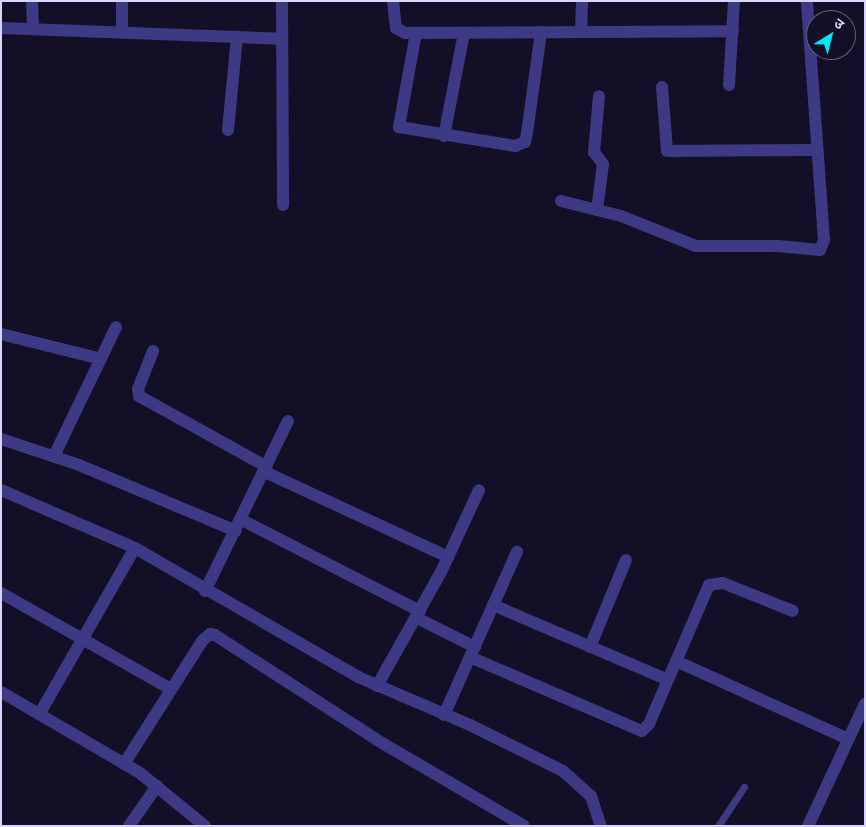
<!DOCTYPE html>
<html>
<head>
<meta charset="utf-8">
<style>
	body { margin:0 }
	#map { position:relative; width:866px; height:827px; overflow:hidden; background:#130f26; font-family:"Golos Text","Noto Sans Devanagari",sans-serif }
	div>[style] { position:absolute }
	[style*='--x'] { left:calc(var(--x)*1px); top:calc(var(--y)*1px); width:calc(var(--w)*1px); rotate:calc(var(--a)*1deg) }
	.service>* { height:7px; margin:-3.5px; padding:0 3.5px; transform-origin:3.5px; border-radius:3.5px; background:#3d3a85 }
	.minor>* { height:12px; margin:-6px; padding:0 6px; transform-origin:6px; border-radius:6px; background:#3d3a85 }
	span { translate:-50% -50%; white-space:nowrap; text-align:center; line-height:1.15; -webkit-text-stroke:4.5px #130f26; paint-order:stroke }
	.frame { position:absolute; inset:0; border:2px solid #d9d4ff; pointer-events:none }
	.north { position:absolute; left:806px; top:10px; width:50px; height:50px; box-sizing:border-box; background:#130f26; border:1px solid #625e7d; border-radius:50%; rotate:36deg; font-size:14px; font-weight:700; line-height:20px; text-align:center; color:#d9d4ff }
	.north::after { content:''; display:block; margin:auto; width:18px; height:22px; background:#00e5ff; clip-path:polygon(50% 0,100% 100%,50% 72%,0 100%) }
</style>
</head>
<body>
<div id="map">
	<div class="service">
		<i style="--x:718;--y:826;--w:47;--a:-56.3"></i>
	</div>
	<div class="minor">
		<i style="--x:32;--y:1;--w:28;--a:88"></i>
		<i style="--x:282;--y:1;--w:204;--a:89.7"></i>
		<i style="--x:393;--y:1;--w:27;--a:84"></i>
		<i style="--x:396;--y:28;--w:10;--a:29"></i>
		<i style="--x:405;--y:33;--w:328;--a:-0.3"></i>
		<i style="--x:1;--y:28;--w:281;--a:2.2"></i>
		<i style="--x:122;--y:32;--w:31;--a:-90"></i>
		<i style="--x:581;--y:32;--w:31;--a:-88"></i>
		<i style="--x:416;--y:33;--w:96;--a:100.3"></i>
		<i style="--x:399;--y:127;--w:118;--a:9.3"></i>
		<i style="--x:515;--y:146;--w:11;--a:-22"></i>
		<i style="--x:525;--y:142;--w:9;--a:-77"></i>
		<i style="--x:527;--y:133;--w:102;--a:-82.1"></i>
		<i style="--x:729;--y:85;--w:84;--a:-86.6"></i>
		<i style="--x:662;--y:87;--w:64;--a:85.5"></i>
		<i style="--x:667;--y:151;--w:150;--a:-0.4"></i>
		<i style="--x:228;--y:130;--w:93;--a:-84.5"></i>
		<i style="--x:444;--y:136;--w:105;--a:-79"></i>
		<i style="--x:561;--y:201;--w:62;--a:14"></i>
		<i style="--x:621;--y:216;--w:81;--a:21.8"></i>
		<i style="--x:696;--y:246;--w:82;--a:0"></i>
		<i style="--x:778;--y:246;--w:42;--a:5.4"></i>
		<i style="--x:820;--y:250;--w:11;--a:-68"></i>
		<i style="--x:824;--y:240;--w:240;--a:-94.1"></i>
		<i style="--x:597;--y:210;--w:46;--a:-82.6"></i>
		<i style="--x:603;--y:164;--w:15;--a:-127"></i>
		<i style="--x:594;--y:152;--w:56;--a:-84.9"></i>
		<i style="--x:1;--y:334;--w:103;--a:14"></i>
		<i style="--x:153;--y:351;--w:41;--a:111.5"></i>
		<i style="--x:138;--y:389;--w:7;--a:82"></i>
		<i style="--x:139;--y:396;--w:146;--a:29"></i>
		<i style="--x:1;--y:439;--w:82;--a:18.4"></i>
		<i style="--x:79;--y:465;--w:170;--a:22.8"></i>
		<i style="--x:54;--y:456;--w:143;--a:-64.3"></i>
		<i style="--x:265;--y:472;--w:202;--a:24.9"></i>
		<i style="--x:1;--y:490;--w:146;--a:23.4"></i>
		<i style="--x:135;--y:548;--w:258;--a:30"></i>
		<i style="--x:358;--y:677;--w:122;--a:23.2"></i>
		<i style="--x:470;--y:725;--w:104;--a:26.3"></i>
		<i style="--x:563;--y:771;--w:38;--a:42"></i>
		<i style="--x:591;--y:796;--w:32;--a:72"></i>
		<i style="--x:242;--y:520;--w:200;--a:27.1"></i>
		<i style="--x:205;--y:591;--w:189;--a:-64"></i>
		<i style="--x:1;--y:593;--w:195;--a:29.5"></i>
		<i style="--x:493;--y:605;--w:190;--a:23.2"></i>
		<i style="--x:417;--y:618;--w:65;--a:26.6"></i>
		<i style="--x:590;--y:647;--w:94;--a:-67.5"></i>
		<i style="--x:470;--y:657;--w:187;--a:23.3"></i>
		<i style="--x:642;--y:731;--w:10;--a:-45"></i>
		<i style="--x:649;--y:724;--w:151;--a:-66.7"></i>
		<i style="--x:709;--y:585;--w:14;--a:-8"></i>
		<i style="--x:723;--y:583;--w:75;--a:21.8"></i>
		<i style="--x:676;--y:661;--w:189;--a:24.4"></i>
		<i style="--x:377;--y:686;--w:131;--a:-60.7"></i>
		<i style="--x:441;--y:572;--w:90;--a:-65.1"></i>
		<i style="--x:1;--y:692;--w:161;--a:30.2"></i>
		<i style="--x:140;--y:773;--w:84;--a:39.2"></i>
		<i style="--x:40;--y:713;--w:190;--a:-60.1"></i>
		<i style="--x:444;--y:715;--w:179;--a:-65.9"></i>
		<i style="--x:124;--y:764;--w:146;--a:-57.6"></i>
		<i style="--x:202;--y:641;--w:11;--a:-41"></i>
		<i style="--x:210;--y:634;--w:5;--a:11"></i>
		<i style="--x:215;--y:635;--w:193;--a:32.9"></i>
		<i style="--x:377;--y:740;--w:170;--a:30.3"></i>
		<i style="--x:129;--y:826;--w:49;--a:-55"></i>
		<i style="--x:808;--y:826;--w:135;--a:-65"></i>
	</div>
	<div class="frame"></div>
	<div class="north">उ</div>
</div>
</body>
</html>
